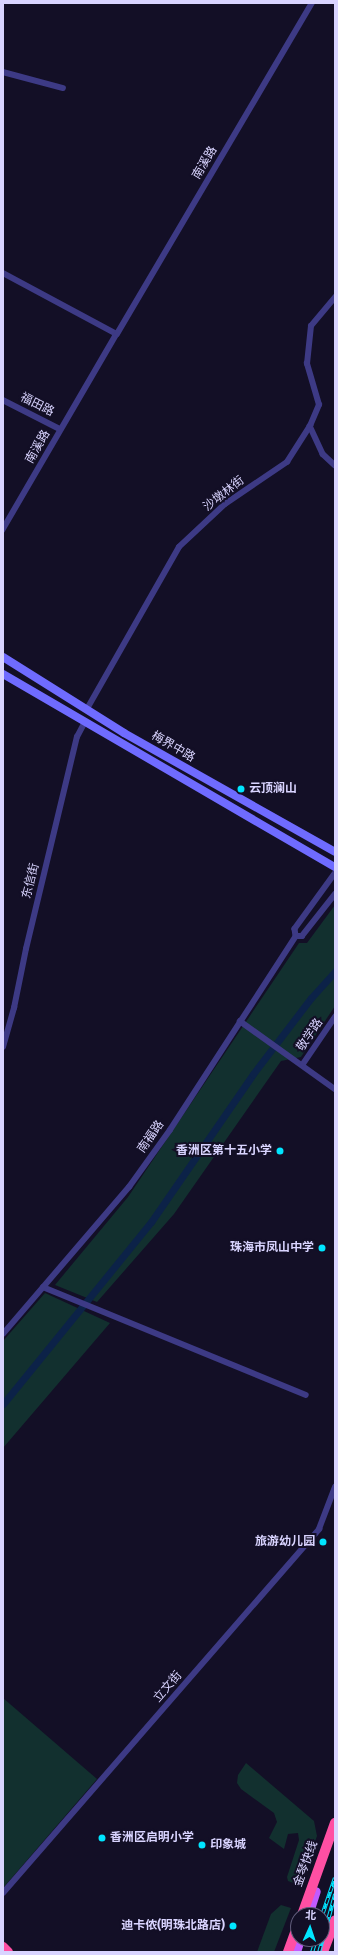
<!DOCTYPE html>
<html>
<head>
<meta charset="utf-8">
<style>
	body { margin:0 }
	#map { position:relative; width:338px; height:1955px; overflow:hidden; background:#130f26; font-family:"Fira Sans","Noto Sans SC",sans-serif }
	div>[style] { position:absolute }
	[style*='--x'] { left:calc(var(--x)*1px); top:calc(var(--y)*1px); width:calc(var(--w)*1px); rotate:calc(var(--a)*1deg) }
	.green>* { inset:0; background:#12302f }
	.canal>* { height:7px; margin:-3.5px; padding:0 3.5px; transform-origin:3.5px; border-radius:3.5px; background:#0c2248 }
	.street>* { height:5.5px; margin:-2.75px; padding:0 2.75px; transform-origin:2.75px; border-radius:2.75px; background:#3d3a85 }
	.secondary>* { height:8px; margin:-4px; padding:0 4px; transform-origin:4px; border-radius:4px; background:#6f6bff }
	.primary>* { height:9px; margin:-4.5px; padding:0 4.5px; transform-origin:4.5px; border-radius:4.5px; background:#c25bff }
	.highway>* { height:10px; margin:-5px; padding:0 5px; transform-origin:5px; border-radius:5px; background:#ff4fa3 }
	.rail>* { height:3.5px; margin-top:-1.75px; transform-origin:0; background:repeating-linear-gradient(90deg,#130f26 0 6px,#00e5ff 0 12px); box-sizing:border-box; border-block:1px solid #00e5ff }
	.dots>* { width:11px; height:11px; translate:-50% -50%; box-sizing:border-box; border:2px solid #130f26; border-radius:50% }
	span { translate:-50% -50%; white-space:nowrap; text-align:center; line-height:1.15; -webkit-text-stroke:4px #130f26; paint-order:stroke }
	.street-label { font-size:12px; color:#d9d4ff }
	.poi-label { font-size:12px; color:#d9d4ff; font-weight:700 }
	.left { translate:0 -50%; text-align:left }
	.right { translate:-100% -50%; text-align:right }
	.frame { position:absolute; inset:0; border:4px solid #d9d4ff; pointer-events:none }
	.north { position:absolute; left:290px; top:1907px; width:40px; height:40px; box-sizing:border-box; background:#130f26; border:1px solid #625e7d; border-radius:50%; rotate:3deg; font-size:11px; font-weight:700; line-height:16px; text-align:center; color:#d9d4ff }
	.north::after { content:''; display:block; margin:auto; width:14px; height:18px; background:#00e5ff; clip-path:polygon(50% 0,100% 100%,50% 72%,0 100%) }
</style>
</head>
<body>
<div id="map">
	<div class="green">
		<i style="clip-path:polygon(335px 905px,335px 1006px,301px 1057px,281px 1061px,174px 1214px,97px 1302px,55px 1285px,128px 1197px,299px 943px,307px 943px)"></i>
		<i style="clip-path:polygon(45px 1293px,110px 1323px,3px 1448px,3px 1341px)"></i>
		<i style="clip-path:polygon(3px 1698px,97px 1779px,3px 1888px)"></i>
		<i style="clip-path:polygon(246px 1763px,314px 1821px,317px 1836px,299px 1885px,288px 1881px,287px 1877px,299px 1840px,298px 1833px,288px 1834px,284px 1849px,269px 1838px,277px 1822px,274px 1813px,241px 1789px,237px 1783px,238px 1775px)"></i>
		<i style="clip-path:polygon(281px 1905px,291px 1908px,274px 1952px,257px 1952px,271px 1914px)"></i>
	</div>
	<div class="canal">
		<i style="--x:3;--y:1404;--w:235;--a:-50.9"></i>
		<i style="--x:151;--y:1222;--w:180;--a:-55.4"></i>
		<i style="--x:253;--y:1074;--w:96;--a:-52.7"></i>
		<i style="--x:311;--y:998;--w:36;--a:-48"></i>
	</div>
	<div class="street">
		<i style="--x:3;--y:72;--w:62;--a:14.9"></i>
		<i style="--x:3;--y:273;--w:129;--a:28.2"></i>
		<i style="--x:117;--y:334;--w:227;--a:120.2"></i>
		<i style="--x:117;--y:334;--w:384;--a:-59.5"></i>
		<i style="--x:3;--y:400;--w:64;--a:27"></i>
		<i style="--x:310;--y:426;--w:31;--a:65"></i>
		<i style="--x:323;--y:454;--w:16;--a:43"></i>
		<i style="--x:87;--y:709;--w:186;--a:-60.4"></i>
		<i style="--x:179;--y:547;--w:63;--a:-43.1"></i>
		<i style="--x:225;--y:504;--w:75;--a:-34.1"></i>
		<i style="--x:287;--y:462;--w:43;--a:-57.4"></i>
		<i style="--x:310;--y:426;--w:23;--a:-67"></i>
		<i style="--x:319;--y:405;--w:43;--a:-106.3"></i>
		<i style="--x:307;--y:364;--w:38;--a:-84"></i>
		<i style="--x:311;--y:326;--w:38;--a:-50"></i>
		<i style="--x:335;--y:874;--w:68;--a:126"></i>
		<i style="--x:295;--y:929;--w:7;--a:82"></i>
		<i style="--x:296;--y:936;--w:6;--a:0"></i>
		<i style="--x:302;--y:936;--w:53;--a:-51.8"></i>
		<i style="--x:240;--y:1021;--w:117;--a:35.6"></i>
		<i style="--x:3;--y:1047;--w:41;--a:-74.2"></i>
		<i style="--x:14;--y:1008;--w:60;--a:-78.5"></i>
		<i style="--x:26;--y:949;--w:218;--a:-76.5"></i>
		<i style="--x:77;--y:737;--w:17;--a:-62"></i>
		<i style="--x:303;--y:1064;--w:57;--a:-55.8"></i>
		<i style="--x:43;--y:1287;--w:284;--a:22.3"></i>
		<i style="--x:3;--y:1334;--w:194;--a:-49.4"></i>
		<i style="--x:129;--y:1187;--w:70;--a:-54.3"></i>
		<i style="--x:170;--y:1130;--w:231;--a:-57"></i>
		<i style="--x:3;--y:1893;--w:482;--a:-49"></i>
		<i style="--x:319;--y:1529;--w:45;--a:-69.1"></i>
	</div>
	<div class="secondary">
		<i style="--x:3;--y:657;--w:143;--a:32.1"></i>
		<i style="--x:124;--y:733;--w:242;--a:29.4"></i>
		<i style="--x:3;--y:674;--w:384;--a:30.2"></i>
	</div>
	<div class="primary">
		<i style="--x:308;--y:1915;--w:25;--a:-72"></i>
		<i style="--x:296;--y:1952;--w:14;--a:-73"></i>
	</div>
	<div class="highway">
		<i style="--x:302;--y:1915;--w:98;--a:-70.3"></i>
		<i style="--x:3;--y:1947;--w:7;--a:45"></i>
		<i style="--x:288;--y:1952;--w:29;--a:-70"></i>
		<i style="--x:323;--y:1952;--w:34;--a:-69"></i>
	</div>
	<div class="rail">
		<i style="--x:322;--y:1915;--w:39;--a:-71"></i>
		<i style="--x:312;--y:1952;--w:14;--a:-73"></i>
		<i style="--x:319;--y:1952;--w:60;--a:-74.6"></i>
	</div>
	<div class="dots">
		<i style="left:241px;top:789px;background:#00e5ff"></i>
		<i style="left:280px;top:1151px;background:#00e5ff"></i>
		<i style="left:322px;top:1248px;background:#00e5ff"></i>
		<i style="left:323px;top:1542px;background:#00e5ff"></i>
		<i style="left:102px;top:1838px;background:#00e5ff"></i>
		<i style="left:202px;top:1845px;background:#00e5ff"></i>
		<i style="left:233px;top:1926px;background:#00e5ff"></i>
	</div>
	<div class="street-label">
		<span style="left:205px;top:163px;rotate:-59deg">南溪路</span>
		<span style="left:37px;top:405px;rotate:27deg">福田路</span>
		<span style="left:38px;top:447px;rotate:-60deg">南溪路</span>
		<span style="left:224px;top:494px;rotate:-38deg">沙墩林街</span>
		<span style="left:173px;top:747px;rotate:30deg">梅界中路</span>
		<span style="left:31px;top:881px;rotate:-76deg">东信街</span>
		<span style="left:310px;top:1035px;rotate:-56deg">敬学路</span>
		<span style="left:151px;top:1137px;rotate:-55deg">南福路</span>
		<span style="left:168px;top:1687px;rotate:-49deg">立文街</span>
		<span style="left:306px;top:1864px;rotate:-70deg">金琴快线</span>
	</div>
	<div class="poi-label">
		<span class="left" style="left:249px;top:789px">云顶澜山</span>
		<span class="right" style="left:272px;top:1151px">香洲区第十五小学</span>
		<span class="right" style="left:314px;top:1248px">珠海市凤山中学</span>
		<span class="right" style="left:315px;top:1542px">旅游幼儿园</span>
		<span class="left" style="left:110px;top:1838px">香洲区启明小学</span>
		<span class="left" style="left:210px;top:1845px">印象城</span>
		<span class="right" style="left:225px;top:1926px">迪卡侬(明珠北路店)</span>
	</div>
	<div class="frame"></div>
	<div class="north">北</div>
</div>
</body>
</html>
